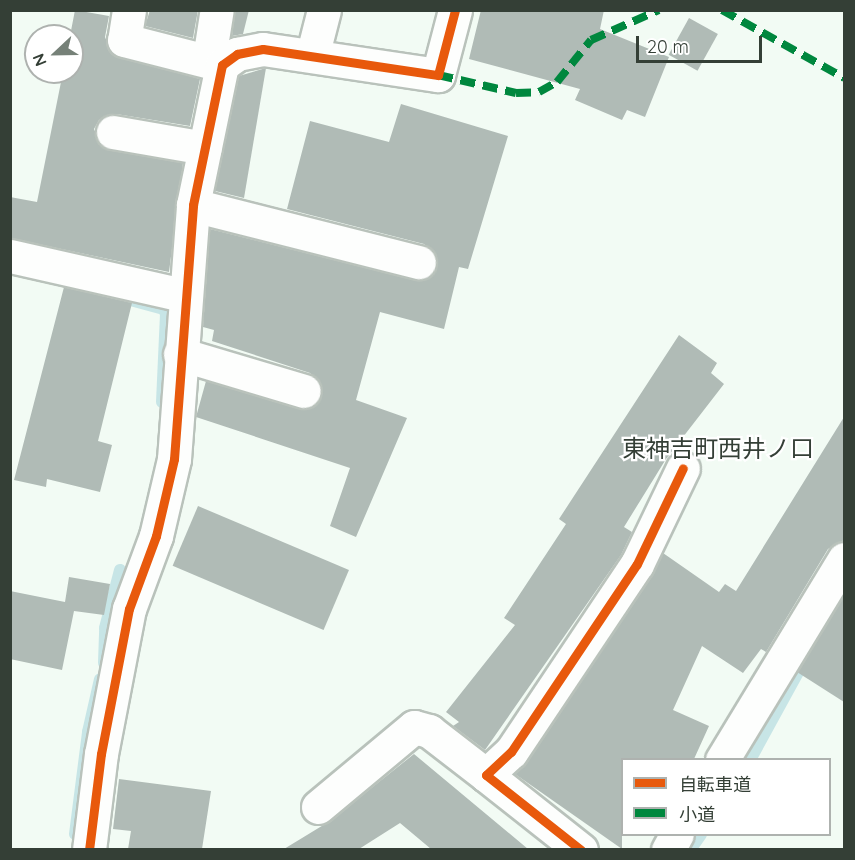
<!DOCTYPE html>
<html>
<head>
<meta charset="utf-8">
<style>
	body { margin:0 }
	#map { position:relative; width:855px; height:860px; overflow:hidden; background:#f2fbf4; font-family:Quicksand,"Noto Sans JP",sans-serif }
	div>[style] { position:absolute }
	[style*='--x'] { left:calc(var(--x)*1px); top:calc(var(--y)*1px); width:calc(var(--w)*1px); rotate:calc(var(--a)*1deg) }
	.stream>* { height:12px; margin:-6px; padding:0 6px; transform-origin:6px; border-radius:6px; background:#c7e5e6 }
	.building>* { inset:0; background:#b0bbb6; transform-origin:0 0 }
	.roads { filter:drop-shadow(2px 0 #b9c2bb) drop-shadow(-2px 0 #b9c2bb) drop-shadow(0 2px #b9c2bb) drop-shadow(0 -2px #b9c2bb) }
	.street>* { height:33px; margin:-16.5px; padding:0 16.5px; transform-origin:16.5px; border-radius:16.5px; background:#fdfefd }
	.quiet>* { height:8px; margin-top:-4px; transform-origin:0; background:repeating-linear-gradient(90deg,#00873e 0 15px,transparent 0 23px) }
	.cycleway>* { height:9px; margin:-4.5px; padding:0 4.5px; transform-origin:4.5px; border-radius:4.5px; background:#e8590c }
	span { translate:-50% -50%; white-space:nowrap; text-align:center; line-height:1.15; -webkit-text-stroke:4.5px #fff; paint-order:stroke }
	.quarter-label { font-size:24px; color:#343f36 }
	.frame { position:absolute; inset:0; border:12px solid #343f36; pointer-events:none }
	.legend { position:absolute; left:621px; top:758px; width:210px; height:78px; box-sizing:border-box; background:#fff; border:2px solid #aeb2af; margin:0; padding:8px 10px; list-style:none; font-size:18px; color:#343f36 }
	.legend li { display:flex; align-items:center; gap:12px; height:30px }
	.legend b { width:30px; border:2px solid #aeb2af }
	.north { position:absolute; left:24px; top:24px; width:60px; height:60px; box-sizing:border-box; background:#fff; border:2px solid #aeb2af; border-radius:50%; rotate:248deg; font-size:16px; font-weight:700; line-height:24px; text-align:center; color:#343f36 }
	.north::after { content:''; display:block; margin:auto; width:21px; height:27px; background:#768178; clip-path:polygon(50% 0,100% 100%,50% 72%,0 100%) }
	.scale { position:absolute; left:636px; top:36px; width:126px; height:27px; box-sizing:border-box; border:3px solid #343f36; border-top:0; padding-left:8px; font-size:18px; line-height:21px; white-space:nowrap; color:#343f36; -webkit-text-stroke:4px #fff; paint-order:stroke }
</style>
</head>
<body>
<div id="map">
	<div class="stream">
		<i style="--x:123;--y:298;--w:42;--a:15"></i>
		<i style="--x:164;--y:309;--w:5;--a:68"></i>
		<i style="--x:166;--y:314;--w:88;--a:92.6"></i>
		<i style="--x:104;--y:663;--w:35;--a:-88"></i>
		<i style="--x:105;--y:628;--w:60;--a:-75.5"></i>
		<i style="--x:750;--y:760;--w:177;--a:-61.3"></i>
		<i style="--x:75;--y:834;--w:103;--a:-82.7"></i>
		<i style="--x:88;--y:732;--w:54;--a:-77.2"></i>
		<i style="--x:690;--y:850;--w:19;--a:-55"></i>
	</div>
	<div class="building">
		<i style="clip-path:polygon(75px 10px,109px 16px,105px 37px,112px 54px,200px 79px,190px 126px,116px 114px,99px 120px,94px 129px,101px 146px,109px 150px,183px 163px,169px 272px,10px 238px,10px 197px,37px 202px,63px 72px,72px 72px,70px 36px)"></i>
		<i style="clip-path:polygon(150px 10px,198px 10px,193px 38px,145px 26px)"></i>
		<i style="clip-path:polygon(235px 10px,249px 10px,243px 34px,232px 36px)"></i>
		<i style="clip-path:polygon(481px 10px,604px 10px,600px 29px,669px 57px,645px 117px,627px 110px,622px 120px,575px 100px,580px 89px,469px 59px)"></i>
		<i style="left:689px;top:18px;width:33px;height:42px;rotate:29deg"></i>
		<i style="clip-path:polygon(266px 68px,244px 198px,215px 191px,239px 76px)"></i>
		<i style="clip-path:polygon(401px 104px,508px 136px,468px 269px,459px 267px,444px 329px,380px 312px,356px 400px,407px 418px,356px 537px,330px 526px,350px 468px,196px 417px,206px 381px,299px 409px,316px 405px,322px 396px,322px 386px,310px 373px,212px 341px,214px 330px,203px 327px,210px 229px,414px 280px,432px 275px,437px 257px,424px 244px,287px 209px,310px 121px,389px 142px)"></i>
		<i style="clip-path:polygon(64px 287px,132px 303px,98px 441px,112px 445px,100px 492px,47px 479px,46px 487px,14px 480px)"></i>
		<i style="clip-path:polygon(679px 335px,717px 363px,711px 373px,724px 384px,666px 459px,624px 527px,632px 532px,621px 555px,485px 750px,453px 726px,459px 722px,446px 712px,515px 625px,504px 618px,566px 524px,559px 519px)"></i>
		<i style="clip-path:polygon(844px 417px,844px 540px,828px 549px,766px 652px,761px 649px,743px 673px,702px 646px,673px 710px,709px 726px,694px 759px,622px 759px,622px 849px,515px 774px,663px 553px,719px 592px,725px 584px,736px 591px)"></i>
		<i style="left:198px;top:506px;width:164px;height:65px;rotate:23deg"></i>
		<i style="clip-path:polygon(69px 577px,110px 584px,104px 615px,74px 611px,62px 670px,10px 659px,10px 591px,65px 602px)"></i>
		<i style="clip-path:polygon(844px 594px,844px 702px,797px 672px)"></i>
		<i style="clip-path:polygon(414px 754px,528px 849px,431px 849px,400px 823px,359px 849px,284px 849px,330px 821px)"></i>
		<i style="clip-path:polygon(119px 779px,211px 791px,202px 849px,128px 849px,131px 831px,113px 829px)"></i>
	</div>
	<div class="roads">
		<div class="street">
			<i style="--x:129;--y:10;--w:30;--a:99"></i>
			<i style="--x:124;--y:40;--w:101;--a:14.3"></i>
			<i style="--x:222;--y:65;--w:22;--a:-120"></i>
			<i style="--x:211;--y:46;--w:36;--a:-81"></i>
			<i style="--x:313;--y:53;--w:44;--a:-75.7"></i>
			<i style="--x:113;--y:132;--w:93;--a:9.9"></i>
			<i style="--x:193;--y:205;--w:233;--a:14.2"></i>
			<i style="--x:10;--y:256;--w:177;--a:12.7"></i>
			<i style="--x:180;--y:354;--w:129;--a:16.6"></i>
			<i style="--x:722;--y:760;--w:235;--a:-58.7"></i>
			<i style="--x:318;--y:807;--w:125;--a:-39.8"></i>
			<i style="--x:414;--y:727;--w:16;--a:15"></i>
			<i style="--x:429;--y:731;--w:72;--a:37.7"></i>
			<i style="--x:89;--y:850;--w:97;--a:-82.9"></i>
			<i style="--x:101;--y:754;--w:148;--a:-79.1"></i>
			<i style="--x:129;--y:609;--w:78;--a:-69.7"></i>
			<i style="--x:156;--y:536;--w:79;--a:-76.8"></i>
			<i style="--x:174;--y:459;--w:255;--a:-85.7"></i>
			<i style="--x:193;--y:205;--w:143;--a:-78.3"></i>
			<i style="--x:222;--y:65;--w:19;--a:-36"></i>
			<i style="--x:237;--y:54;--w:26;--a:-11"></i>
			<i style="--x:263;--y:49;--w:177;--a:8.5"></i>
			<i style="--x:438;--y:75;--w:67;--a:-75.3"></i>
			<i style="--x:581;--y:850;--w:121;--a:-141.7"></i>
			<i style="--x:486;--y:775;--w:34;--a:-43"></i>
			<i style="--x:511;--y:752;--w:226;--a:-56.2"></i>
			<i style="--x:637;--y:564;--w:106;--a:-64.4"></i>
			<i style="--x:668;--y:850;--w:18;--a:-61"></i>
		</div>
	</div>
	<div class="quiet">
		<i style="--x:722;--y:10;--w:140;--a:29.1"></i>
		<i style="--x:438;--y:75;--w:80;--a:13"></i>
		<i style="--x:516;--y:93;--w:23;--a:-2"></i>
		<i style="--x:539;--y:92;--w:21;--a:-29"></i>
		<i style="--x:557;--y:82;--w:54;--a:-51"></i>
		<i style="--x:591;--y:40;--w:74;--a:-23.8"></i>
	</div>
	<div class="cycleway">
		<i style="--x:89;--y:850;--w:97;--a:-82.9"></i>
		<i style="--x:101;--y:754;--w:148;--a:-79.1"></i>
		<i style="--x:129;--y:609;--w:78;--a:-69.7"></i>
		<i style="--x:156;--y:536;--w:79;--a:-76.8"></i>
		<i style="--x:174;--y:459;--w:255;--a:-85.7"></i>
		<i style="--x:193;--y:205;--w:143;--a:-78.3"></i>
		<i style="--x:222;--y:65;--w:19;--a:-36"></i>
		<i style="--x:237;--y:54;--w:26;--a:-11"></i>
		<i style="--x:263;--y:49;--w:177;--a:8.5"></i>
		<i style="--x:438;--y:75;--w:67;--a:-75.3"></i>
		<i style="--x:581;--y:850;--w:121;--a:-141.7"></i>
		<i style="--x:486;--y:775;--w:34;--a:-43"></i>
		<i style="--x:511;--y:752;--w:226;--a:-56.2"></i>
		<i style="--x:637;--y:564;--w:106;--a:-64.4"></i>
	</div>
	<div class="quarter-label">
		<span style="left:718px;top:449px">東神吉町西井ノ口</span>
	</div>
	<div class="frame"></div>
	<ul class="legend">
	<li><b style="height:8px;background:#e8590c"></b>自転車道</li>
	<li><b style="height:8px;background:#00873e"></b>小道</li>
	</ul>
	<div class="north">N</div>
	<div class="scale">20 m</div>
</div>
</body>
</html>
